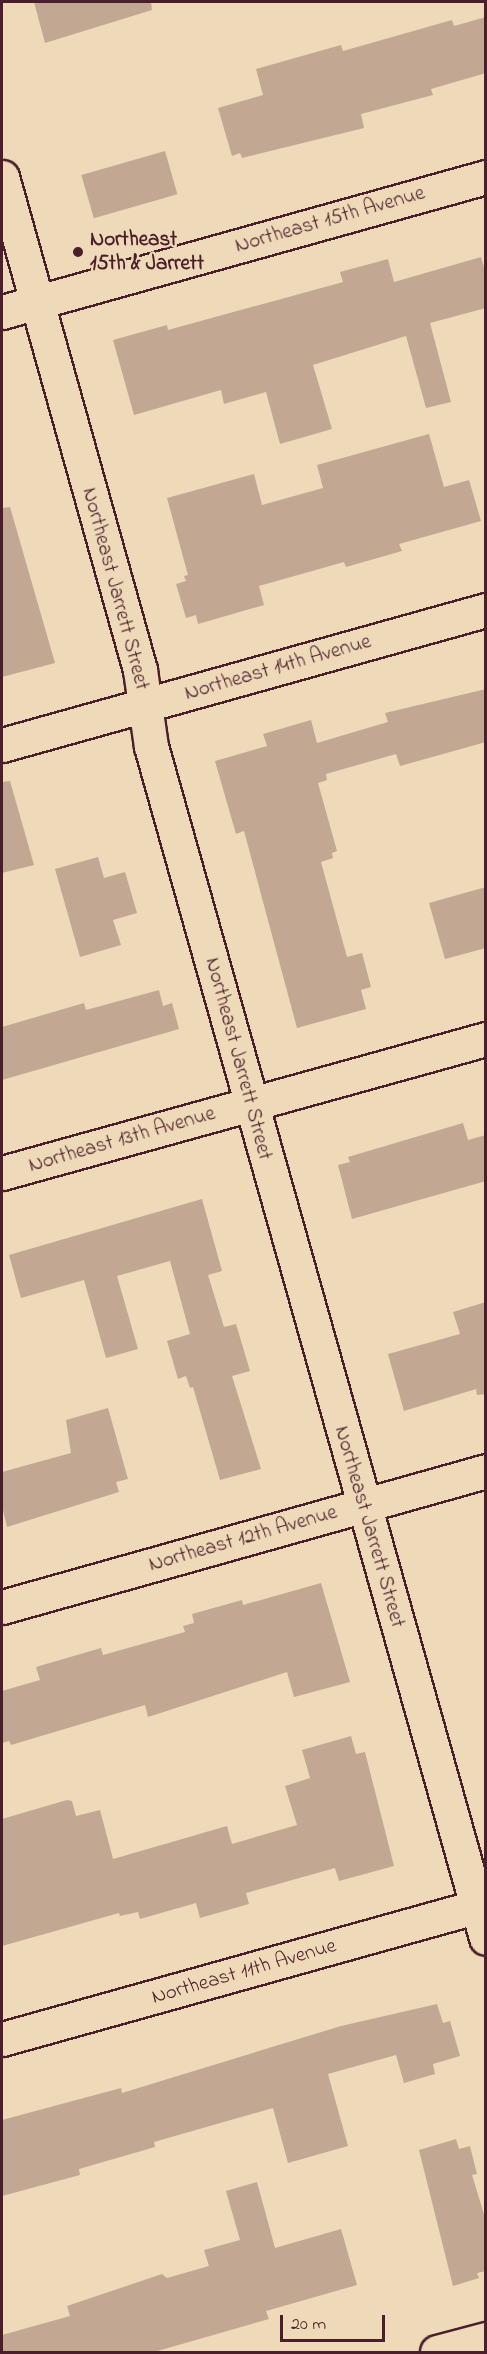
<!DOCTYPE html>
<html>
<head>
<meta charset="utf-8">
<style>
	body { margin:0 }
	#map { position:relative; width:487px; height:2354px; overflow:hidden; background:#eed9b8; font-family:"Indie Flower",sans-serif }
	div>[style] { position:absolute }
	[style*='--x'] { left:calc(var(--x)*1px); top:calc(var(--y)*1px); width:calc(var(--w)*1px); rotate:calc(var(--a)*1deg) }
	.building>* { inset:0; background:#c2a893; transform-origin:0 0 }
	.roads { filter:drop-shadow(2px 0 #4a1f2b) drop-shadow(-2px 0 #4a1f2b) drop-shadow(0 2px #4a1f2b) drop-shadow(0 -2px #4a1f2b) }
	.minor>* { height:33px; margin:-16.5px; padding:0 16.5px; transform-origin:16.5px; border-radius:16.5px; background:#eed9b8 }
	.tertiary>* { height:33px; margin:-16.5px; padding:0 16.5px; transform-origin:16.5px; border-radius:16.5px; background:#eed9b8 }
	.dots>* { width:16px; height:16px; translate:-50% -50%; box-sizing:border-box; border:3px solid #eed9b8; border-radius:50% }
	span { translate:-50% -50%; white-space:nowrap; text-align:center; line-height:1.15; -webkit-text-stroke:4.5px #eed9b8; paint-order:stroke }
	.street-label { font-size:21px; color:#4a1f2b }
	.poi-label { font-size:21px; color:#4a1f2b; font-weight:700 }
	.left { translate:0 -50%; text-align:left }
	.frame { position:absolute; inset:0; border:3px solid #4a1f2b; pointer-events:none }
	.scale { position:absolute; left:280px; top:2315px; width:105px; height:27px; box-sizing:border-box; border:3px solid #4a1f2b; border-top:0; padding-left:8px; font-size:18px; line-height:21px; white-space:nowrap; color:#4a1f2b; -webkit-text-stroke:4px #eed9b8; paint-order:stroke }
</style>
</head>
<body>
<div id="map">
	<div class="building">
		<i style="clip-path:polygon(34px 2px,151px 2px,152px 10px,45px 43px)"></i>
		<i style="clip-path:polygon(486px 17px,486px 73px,431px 89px,433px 95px,361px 114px,364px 128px,242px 158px,240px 153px,232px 156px,218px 108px,263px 95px,256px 69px,341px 45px,343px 51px,452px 20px,454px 26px)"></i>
		<i style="left:165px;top:151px;width:45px;height:87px;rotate:74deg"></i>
		<i style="clip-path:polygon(481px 257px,486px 274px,486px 308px,430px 323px,451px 402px,426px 408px,406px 336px,313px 365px,332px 429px,280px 444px,266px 392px,224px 404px,221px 390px,134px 415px,113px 340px,167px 325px,168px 330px,343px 282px,340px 272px,388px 259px,394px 282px)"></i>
		<i style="clip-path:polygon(429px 434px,444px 487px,469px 480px,481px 521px,399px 544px,402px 551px,346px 567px,344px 562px,259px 586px,264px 605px,198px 624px,196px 615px,186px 618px,176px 584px,186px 581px,184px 576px,188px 575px,167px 498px,254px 474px,262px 505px,323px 488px,317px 465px)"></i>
		<i style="clip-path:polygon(10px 507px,55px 663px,2px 677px,2px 508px)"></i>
		<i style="clip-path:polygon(486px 689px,486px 742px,400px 766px,396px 754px,326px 774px,327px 780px,318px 783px,337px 851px,332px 853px,333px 858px,321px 862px,347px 957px,362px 953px,371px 987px,361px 990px,366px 1009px,297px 1028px,244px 831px,236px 834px,215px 761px,267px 746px,263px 734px,311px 720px,317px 743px,388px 722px,385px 713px)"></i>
		<i style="clip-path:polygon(10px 781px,34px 865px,2px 873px,2px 782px)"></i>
		<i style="clip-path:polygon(98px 857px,104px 878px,125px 872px,137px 913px,113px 920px,121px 945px,80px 957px,55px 869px)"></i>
		<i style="clip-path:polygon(486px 887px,486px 948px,445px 959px,429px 903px)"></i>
		<i style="clip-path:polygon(159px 990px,163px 1006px,172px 1003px,179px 1029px,2px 1080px,2px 1027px,84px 1003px,86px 1010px)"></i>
		<i style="clip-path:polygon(463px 1123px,468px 1140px,486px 1135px,486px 1181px,352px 1219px,338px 1165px,350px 1162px,348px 1157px)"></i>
		<i style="clip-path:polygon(202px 1199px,222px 1271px,208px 1275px,224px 1327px,236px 1324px,250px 1371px,232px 1376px,261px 1469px,220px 1480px,193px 1387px,190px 1388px,186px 1376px,178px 1379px,167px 1341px,190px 1334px,170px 1261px,117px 1276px,138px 1349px,106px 1358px,84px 1280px,21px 1298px,9px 1255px)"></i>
		<i style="clip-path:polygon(486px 1302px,486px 1394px,477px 1395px,476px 1389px,404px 1411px,388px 1354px,460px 1334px,453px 1312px)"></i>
		<i style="clip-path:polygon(108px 1408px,128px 1479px,116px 1482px,119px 1492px,7px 1527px,2px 1506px,2px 1472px,71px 1453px,66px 1420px)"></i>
		<i style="clip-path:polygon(321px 1583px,350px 1682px,294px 1697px,287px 1672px,148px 1717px,145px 1705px,11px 1745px,9px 1741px,2px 1743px,2px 1691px,40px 1680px,36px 1667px,101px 1648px,103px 1655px,185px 1632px,183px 1626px,194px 1623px,192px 1614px,242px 1600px,243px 1605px)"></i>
		<i style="clip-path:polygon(351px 1736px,356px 1754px,365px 1752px,394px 1866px,339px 1881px,335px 1868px,246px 1893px,249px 1904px,200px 1918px,196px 1903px,140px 1919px,138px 1912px,120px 1916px,119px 1913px,2px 1946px,2px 1819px,67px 1800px,72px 1801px,76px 1816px,100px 1810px,113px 1859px,227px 1826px,232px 1844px,297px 1825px,285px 1786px,310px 1778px,302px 1750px)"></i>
		<i style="clip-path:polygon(437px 2004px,443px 2023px,450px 2021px,460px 2056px,433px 2064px,435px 2074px,404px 2083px,396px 2055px,328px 2074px,348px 2146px,288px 2163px,273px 2108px,154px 2142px,155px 2147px,79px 2169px,80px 2175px,2px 2196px,2px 2120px,121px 2088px,122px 2093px,341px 2026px)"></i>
		<i style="clip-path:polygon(456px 2139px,459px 2149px,470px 2146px,477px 2174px,472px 2175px,486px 2221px,486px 2271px,477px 2273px,479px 2278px,453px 2286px,419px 2150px)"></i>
		<i style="clip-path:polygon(257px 2182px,275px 2248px,341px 2229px,357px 2285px,266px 2311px,269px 2319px,154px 2352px,2px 2352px,2px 2335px,70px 2316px,67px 2306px,162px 2274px,167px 2278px,209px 2266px,204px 2250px,240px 2240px,226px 2191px)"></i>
	</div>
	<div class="roads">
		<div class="minor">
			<i style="--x:2;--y:177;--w:512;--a:74.36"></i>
			<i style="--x:140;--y:670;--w:77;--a:81.8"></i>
			<i style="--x:151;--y:746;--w:1238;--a:74.3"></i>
			<i style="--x:2;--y:745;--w:502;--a:-15.59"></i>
			<i style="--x:2;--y:1173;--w:502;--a:-15.48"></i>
			<i style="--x:2;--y:1607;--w:503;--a:-15.69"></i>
			<i style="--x:2;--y:2039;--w:502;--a:-15.59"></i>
			<i style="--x:437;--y:2352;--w:51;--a:-14.9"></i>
		</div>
		<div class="tertiary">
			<i style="--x:2;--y:312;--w:502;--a:-15.59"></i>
		</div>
	</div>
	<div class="dots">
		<i style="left:78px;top:252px;background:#4a1f2b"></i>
	</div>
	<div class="street-label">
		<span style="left:330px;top:220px;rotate:-16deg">Northeast 15th Avenue</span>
		<span style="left:115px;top:589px;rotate:75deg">Northeast Jarrett Street</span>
		<span style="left:278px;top:668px;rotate:-16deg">Northeast 14th Avenue</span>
		<span style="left:238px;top:1059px;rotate:75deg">Northeast Jarrett Street</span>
		<span style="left:122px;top:1140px;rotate:-16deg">Northeast 13th Avenue</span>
		<span style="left:369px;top:1527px;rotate:74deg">Northeast Jarrett Street</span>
		<span style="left:243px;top:1539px;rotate:-16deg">Northeast 12th Avenue</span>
		<span style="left:244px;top:1972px;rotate:-16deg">Northeast 11th Avenue</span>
	</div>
	<div class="poi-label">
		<span class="left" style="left:90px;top:252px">Northeast<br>15th &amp; Jarrett</span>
	</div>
	<div class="frame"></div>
	<div class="scale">20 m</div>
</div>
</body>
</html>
